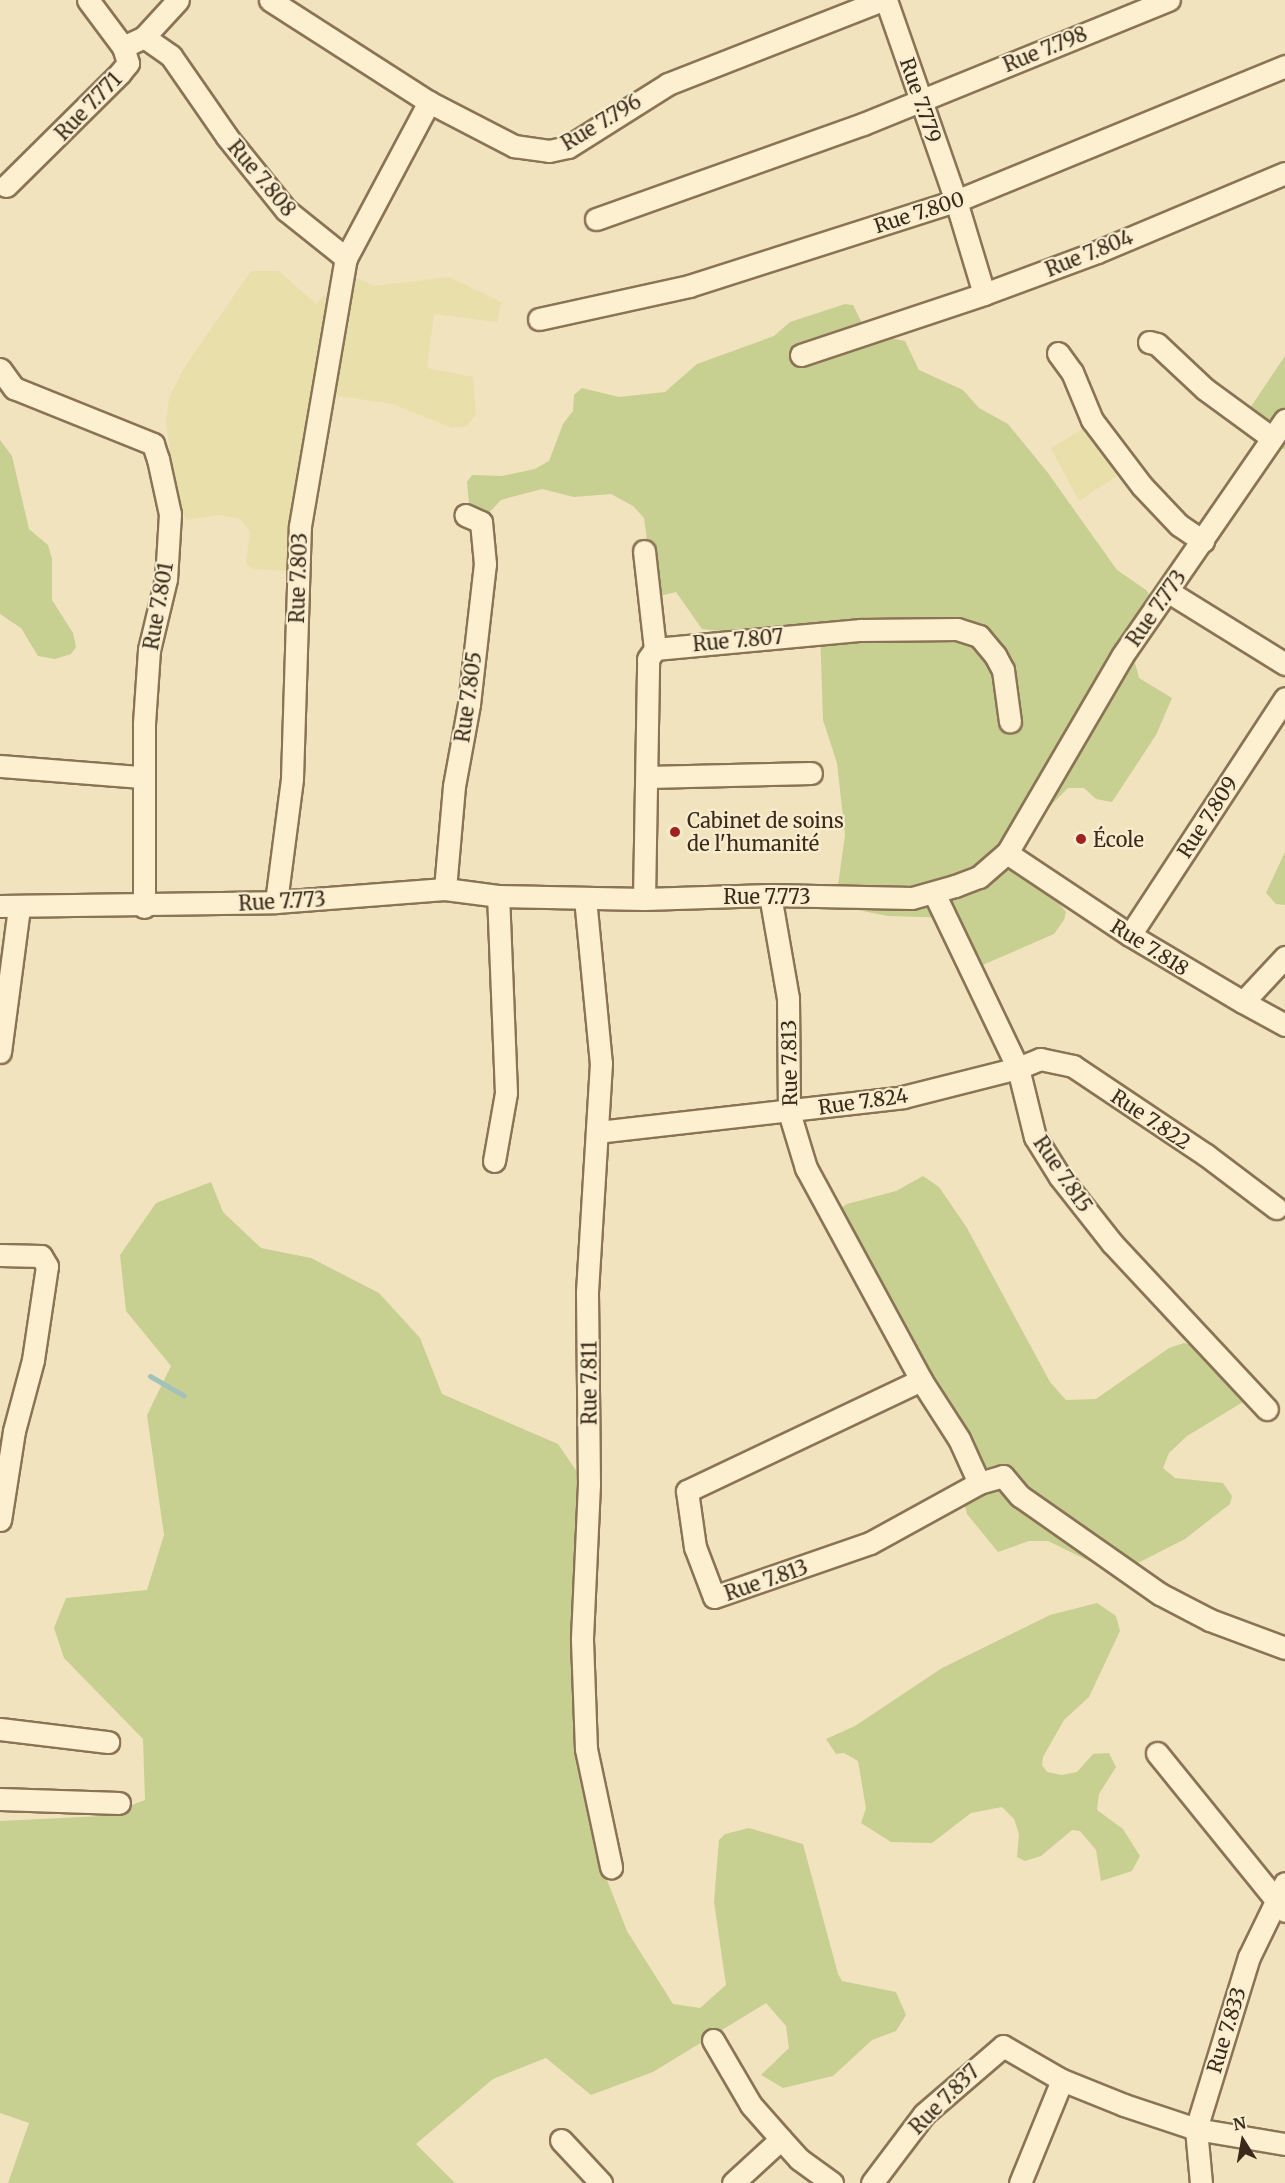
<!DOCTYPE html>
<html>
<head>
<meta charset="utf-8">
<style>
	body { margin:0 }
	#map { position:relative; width:1285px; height:2183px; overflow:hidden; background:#f1e3be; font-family:Merriweather,serif }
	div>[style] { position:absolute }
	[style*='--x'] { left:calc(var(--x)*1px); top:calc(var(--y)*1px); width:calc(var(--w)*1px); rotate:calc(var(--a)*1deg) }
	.farmland>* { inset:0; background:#e8dfaa }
	.green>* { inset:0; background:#c7d091 }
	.stream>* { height:5px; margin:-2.5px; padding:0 2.5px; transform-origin:2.5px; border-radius:2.5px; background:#a2c2ba }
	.roads { filter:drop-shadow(2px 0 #8b7355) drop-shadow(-2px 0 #8b7355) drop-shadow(0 2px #8b7355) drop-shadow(0 -2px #8b7355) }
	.street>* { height:21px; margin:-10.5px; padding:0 10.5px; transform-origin:10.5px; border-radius:10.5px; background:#fcf0d1 }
	.dots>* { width:16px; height:16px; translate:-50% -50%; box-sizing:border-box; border:3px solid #f8edce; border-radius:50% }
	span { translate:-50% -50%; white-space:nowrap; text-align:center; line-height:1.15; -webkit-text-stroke:4.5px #f8edce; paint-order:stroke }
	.street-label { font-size:20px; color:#392a1b }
	.poi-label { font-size:20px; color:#392a1b }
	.left { translate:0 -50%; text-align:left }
	.north { position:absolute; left:1213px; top:2111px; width:60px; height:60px; -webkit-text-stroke:4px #f8edce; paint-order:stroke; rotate:349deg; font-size:16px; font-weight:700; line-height:24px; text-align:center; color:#392a1b }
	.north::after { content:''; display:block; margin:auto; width:21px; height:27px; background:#392a1b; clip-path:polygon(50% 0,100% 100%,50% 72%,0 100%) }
</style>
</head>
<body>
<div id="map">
	<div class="farmland">
		<i style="clip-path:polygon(251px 271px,279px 271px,316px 304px,348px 274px,374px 286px,449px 277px,501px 302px,497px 322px,434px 314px,427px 368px,473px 377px,476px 414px,467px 426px,452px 428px,393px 404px,318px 393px,292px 570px,285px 571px,252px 569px,246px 563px,250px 531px,240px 519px,219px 515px,186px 520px,177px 497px,166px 423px,169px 398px,184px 368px)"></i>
		<i style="clip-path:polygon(1091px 424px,1124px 471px,1079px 501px,1051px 448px)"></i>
	</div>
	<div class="green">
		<i style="clip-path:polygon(845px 304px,853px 305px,867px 333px,905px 341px,919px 370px,963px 390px,979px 408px,1008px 424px,1048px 473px,1117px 570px,1146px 590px,1165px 614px,1140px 648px,1135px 663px,1139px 678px,1172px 698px,1156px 735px,1112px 802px,1096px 799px,1084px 788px,1068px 788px,1045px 811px,1019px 854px,1066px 912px,1064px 920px,1054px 934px,978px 967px,953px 918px,888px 916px,842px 907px,837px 892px,845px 835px,837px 763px,823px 720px,820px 629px,760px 635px,702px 629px,676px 592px,660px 596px,654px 591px,644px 518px,633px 506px,611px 494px,574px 497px,542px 489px,501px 500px,484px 518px,470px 514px,467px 482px,472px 475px,502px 476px,535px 469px,549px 461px,563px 424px,573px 411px,574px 395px,582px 388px,619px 397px,665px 392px,697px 364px,774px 336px,790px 322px)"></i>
		<i style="clip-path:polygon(1285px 356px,1285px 449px,1279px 449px,1244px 417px)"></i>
		<i style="clip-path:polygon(0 440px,12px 456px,29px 529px,48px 545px,52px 559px,52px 600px,73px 633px,76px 647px,71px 654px,55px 659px,38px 656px,21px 628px,0 614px)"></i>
		<i style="clip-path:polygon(1285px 852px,1285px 905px,1276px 904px,1266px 893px)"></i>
		<i style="clip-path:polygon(923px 1176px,939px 1187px,967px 1228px,1050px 1382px,1066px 1400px,1096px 1399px,1169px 1348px,1184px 1343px,1199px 1347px,1243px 1402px,1187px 1436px,1169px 1453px,1163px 1468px,1175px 1478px,1223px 1483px,1232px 1496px,1230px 1504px,1185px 1539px,1134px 1565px,1093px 1563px,1048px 1541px,1029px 1541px,998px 1552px,967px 1514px,965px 1506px,971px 1491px,961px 1442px,835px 1212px,847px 1204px,896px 1191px)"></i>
		<i style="clip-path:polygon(211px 1182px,223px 1212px,261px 1248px,311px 1258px,379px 1293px,420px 1338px,442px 1394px,558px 1444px,586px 1485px,586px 1793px,598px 1857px,627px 1931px,673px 2004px,700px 2008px,726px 1985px,714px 1902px,719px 1840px,725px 1834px,749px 1828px,803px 1844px,838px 1974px,842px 1981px,896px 1992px,906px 2015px,896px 2031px,872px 2040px,833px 2076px,783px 2088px,761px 2075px,789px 2048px,786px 2026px,766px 2003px,653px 2072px,591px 2095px,546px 2058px,493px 2079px,416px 2144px,455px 2183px,8px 2183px,29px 2123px,0 2113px,0 1821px,102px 1816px,145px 1800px,143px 1739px,64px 1658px,54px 1628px,66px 1598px,147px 1590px,164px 1535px,147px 1415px,171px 1366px,126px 1311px,120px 1255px,156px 1203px)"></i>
		<i style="clip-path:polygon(1097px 1603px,1116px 1616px,1120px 1631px,1089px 1697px,1064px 1720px,1043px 1757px,1042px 1765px,1047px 1772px,1062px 1775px,1077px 1772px,1093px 1754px,1109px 1753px,1116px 1767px,1099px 1794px,1097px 1810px,1123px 1829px,1140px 1856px,1132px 1871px,1101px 1881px,1096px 1850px,1080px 1831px,1072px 1830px,1041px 1856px,1025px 1861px,1017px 1857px,1019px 1834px,1014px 1819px,1002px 1807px,971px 1813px,932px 1843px,891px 1842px,861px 1823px,866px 1808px,858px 1761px,844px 1753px,836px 1754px,826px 1739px,855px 1726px,942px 1668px,1050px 1615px)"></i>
	</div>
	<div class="stream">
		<i style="--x:150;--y:1376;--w:39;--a:30"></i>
	</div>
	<div class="roads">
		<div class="street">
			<i style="--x:88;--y:0;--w:59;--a:53.3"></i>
			<i style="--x:270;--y:0;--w:189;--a:32.7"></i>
			<i style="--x:429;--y:102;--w:96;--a:27.4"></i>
			<i style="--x:514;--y:146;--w:35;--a:8"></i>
			<i style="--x:549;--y:151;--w:19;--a:-12"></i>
			<i style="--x:568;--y:147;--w:118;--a:-32.2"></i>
			<i style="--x:668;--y:84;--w:230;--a:-21.4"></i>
			<i style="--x:886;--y:0;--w:213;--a:70.8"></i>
			<i style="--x:956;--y:201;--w:97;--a:73.2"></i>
			<i style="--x:984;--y:294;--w:121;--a:-20.4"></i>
			<i style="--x:1097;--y:252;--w:204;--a:-22.8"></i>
			<i style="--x:144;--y:37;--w:33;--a:35"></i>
			<i style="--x:171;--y:56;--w:98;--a:55.3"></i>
			<i style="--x:227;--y:137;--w:94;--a:51.1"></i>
			<i style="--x:286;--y:210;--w:77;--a:38.7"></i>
			<i style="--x:346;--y:258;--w:177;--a:-62"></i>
			<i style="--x:6;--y:186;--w:161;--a:-44.7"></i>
			<i style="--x:120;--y:73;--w:13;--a:-51"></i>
			<i style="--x:128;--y:63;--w:17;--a:-107"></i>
			<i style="--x:123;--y:47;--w:23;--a:-25"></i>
			<i style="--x:144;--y:37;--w:50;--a:-47.4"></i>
			<i style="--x:596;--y:219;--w:283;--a:-19.6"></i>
			<i style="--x:863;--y:124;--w:330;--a:-22.1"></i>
			<i style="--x:539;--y:319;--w:154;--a:-12.4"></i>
			<i style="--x:689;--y:286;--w:280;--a:-17.7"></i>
			<i style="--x:956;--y:201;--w:356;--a:-22.3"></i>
			<i style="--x:1149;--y:342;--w:8;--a:14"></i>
			<i style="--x:1157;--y:344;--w:66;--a:43.2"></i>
			<i style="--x:1205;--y:389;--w:83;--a:36.2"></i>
			<i style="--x:1058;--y:353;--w:24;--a:54"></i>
			<i style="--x:1072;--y:372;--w:52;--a:67.4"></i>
			<i style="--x:1092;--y:420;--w:83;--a:52.9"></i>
			<i style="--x:1142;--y:486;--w:54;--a:46.5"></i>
			<i style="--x:1179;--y:525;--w:29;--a:34"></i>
			<i style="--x:801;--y:355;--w:193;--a:-18.4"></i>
			<i style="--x:0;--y:369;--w:24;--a:54"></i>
			<i style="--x:14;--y:388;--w:150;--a:21.9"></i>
			<i style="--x:153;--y:444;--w:16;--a:72"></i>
			<i style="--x:158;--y:459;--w:56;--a:77.7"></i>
			<i style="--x:170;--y:514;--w:65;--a:93.5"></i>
			<i style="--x:166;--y:579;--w:73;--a:103.5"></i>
			<i style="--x:149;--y:650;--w:74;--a:93.9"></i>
			<i style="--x:144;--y:724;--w:183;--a:90"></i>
			<i style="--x:644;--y:551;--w:99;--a:83.6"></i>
			<i style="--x:1169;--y:592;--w:137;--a:31.8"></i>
			<i style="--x:0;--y:766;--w:141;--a:4.5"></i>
			<i style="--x:648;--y:777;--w:163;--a:-1.4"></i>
			<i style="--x:1007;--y:853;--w:148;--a:33.7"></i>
			<i style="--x:1130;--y:935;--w:131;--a:30.7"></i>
			<i style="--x:1243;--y:1002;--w:62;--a:-47"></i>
			<i style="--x:445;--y:889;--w:103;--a:-85"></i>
			<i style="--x:454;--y:786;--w:83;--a:-79.6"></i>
			<i style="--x:469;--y:704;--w:141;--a:-83.5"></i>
			<i style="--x:485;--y:564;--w:42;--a:-95.4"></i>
			<i style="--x:481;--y:522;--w:17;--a:-156"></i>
			<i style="--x:934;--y:893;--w:194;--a:64.4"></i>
			<i style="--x:1018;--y:1068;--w:71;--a:76.2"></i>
			<i style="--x:1035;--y:1137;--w:47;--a:58"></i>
			<i style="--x:1060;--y:1177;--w:84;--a:51.8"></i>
			<i style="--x:1112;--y:1243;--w:227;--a:47"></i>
			<i style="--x:770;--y:895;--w:105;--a:80.1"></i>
			<i style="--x:788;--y:998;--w:114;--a:89.5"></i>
			<i style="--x:789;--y:1112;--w:59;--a:73.1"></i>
			<i style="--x:806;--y:1168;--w:241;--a:61.5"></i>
			<i style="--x:921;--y:1380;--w:259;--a:154.6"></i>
			<i style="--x:687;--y:1491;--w:57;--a:81.9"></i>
			<i style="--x:695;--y:1547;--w:53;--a:69.2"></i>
			<i style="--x:714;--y:1597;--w:165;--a:-19.1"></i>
			<i style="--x:870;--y:1543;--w:124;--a:-28.8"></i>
			<i style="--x:979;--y:1483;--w:48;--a:-114.4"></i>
			<i style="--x:959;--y:1439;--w:70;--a:-122.8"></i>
			<i style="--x:585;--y:898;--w:166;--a:84.5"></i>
			<i style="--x:601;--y:1063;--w:230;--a:93.5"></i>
			<i style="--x:587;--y:1293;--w:191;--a:89.4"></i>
			<i style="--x:589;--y:1484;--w:156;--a:92.6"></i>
			<i style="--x:582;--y:1640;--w:109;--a:87.9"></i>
			<i style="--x:586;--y:1749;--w:121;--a:78"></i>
			<i style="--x:644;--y:899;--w:240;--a:-89"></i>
			<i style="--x:648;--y:659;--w:12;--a:-55"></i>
			<i style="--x:655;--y:649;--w:207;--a:-5.3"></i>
			<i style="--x:861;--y:630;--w:96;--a:-0.6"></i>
			<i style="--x:957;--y:629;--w:23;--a:18"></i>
			<i style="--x:979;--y:636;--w:25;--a:50"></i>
			<i style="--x:995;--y:655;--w:17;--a:62"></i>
			<i style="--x:1003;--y:670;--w:52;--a:82.3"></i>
			<i style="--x:276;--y:902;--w:125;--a:-82.6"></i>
			<i style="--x:292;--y:778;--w:252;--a:-88.2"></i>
			<i style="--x:300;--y:526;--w:272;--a:-80.3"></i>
			<i style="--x:0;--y:906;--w:276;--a:-0.8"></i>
			<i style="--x:276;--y:902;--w:169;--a:-4.4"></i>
			<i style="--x:445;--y:889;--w:53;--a:7.5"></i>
			<i style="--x:498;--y:896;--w:146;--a:1.2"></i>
			<i style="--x:644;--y:899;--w:126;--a:-1.8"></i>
			<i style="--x:770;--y:895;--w:142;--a:1.2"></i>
			<i style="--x:912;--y:898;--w:45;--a:-15.6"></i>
			<i style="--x:955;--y:886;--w:26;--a:-21"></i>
			<i style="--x:979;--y:877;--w:37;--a:-41"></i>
			<i style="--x:1007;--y:853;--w:228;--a:-59.7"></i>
			<i style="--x:1122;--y:656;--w:287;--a:-55.4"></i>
			<i style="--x:1130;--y:935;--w:283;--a:-56.8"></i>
			<i style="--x:1243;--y:1002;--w:48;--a:28.7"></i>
			<i style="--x:0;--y:1052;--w:146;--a:-82.5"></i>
			<i style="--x:598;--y:1132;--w:307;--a:-6.5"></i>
			<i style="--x:903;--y:1097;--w:119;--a:-14.2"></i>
			<i style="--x:1018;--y:1068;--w:24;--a:-22"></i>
			<i style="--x:1040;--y:1059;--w:34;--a:12"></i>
			<i style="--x:1073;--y:1066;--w:160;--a:33.8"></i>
			<i style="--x:1206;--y:1155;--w:88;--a:37.1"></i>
			<i style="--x:494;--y:1161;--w:69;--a:-80"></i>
			<i style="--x:506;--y:1093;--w:197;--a:-92.3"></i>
			<i style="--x:0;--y:1255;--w:41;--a:1.4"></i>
			<i style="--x:41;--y:1256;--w:12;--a:59"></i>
			<i style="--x:47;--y:1266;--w:95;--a:98.5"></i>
			<i style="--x:33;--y:1360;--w:73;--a:105"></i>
			<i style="--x:14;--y:1431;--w:90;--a:98.9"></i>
			<i style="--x:979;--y:1483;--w:25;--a:-16"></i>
			<i style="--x:1003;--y:1476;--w:26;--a:50"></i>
			<i style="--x:1020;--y:1496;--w:171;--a:35"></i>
			<i style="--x:1160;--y:1594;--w:56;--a:27.5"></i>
			<i style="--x:1210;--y:1620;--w:80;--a:20.5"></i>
			<i style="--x:0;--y:1729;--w:109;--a:6.9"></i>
			<i style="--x:1157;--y:1753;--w:203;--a:51"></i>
			<i style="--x:0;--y:1799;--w:119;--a:1.9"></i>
			<i style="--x:713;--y:2040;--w:75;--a:59.7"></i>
			<i style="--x:751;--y:2105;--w:45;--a:48.6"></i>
			<i style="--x:561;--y:2140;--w:59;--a:47.1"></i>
			<i style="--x:733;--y:2183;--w:65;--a:-42.5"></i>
			<i style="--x:781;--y:2139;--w:27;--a:48"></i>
			<i style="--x:799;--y:2159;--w:41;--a:36"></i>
			<i style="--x:872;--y:2183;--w:86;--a:-53"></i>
			<i style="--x:924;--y:2114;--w:104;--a:-40.7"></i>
			<i style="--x:1003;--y:2046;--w:68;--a:30"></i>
			<i style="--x:1062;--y:2080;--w:67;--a:22"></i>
			<i style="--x:1124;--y:2105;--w:76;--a:18.4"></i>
			<i style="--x:1196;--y:2129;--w:90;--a:9.6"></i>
			<i style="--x:1020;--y:2183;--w:111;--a:-67.8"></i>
			<i style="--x:1201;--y:2183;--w:54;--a:-95.3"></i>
			<i style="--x:1196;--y:2129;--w:180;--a:-72.9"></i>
			<i style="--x:1249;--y:1957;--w:82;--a:-64.1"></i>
		</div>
	</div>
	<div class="dots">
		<i style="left:675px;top:832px;background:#9f2220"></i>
		<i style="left:1081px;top:839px;background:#9f2220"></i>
	</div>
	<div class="street-label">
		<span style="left:1045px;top:49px;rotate:-22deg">Rue 7.798</span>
		<span style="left:921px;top:100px;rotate:71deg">Rue 7.779</span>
		<span style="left:88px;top:106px;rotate:-46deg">Rue 7.771</span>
		<span style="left:601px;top:122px;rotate:-31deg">Rue 7.796</span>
		<span style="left:262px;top:178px;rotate:50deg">Rue 7.808</span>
		<span style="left:919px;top:212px;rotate:-18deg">Rue 7.800</span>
		<span style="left:1089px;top:253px;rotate:-22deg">Rue 7.804</span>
		<span style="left:298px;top:578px;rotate:-88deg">Rue 7.803</span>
		<span style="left:158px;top:606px;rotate:-80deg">Rue 7.801</span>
		<span style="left:1156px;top:608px;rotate:-55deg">Rue 7.773</span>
		<span style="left:738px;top:640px;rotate:-5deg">Rue 7.807</span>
		<span style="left:468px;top:697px;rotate:-82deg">Rue 7.805</span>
		<span style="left:1207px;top:817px;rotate:-57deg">Rue 7.809</span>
		<span style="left:767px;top:896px">Rue 7.773</span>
		<span style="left:282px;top:901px;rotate:-3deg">Rue 7.773</span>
		<span style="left:1150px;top:947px;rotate:32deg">Rue 7.818</span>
		<span style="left:789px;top:1063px;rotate:-91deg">Rue 7.813</span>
		<span style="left:863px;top:1101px;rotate:-8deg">Rue 7.824</span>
		<span style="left:1151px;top:1119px;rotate:34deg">Rue 7.822</span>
		<span style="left:1063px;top:1174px;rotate:56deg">Rue 7.815</span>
		<span style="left:589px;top:1383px;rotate:-90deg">Rue 7.811</span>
		<span style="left:766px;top:1580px;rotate:-19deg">Rue 7.813</span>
		<span style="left:1226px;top:2030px;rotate:-73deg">Rue 7.833</span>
		<span style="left:944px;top:2099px;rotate:-45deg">Rue 7.837</span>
	</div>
	<div class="poi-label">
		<span class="left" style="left:687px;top:832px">Cabinet de soins<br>de l'humanité</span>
		<span class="left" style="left:1093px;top:839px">École</span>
	</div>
	<div class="north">N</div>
</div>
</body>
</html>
